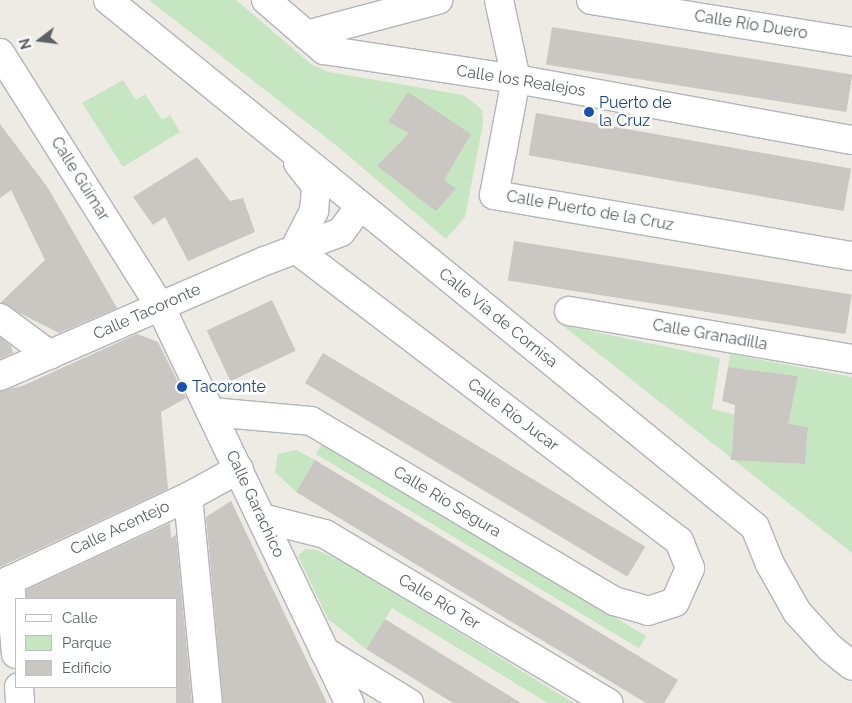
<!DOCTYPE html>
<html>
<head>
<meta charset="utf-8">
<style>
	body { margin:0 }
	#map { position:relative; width:852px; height:703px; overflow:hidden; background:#eeebe4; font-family:Raleway,sans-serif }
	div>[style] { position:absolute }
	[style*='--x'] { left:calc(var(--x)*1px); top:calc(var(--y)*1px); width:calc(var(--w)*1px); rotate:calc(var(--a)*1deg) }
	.green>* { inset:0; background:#c5e6c1; transform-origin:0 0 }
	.building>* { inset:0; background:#cac6c1; transform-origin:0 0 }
	.roads { filter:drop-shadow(1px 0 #b1b5b9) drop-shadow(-1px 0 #b1b5b9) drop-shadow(0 1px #b1b5b9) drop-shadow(0 -1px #b1b5b9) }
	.minor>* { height:28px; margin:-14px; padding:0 14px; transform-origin:14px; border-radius:14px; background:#fff }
	.dots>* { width:14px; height:14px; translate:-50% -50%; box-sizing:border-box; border:2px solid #fff; border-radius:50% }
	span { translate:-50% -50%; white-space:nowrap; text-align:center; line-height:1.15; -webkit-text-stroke:5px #fff; paint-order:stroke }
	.street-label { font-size:16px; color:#5c6164 }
	.transit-label { font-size:16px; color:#164399 }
	.left { translate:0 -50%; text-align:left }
	.legend { position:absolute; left:15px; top:598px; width:162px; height:90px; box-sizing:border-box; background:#fff; border:1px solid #bec0c1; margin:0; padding:6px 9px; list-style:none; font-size:15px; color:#5c6164 }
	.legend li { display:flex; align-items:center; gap:10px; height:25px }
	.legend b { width:25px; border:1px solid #bec0c1 }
	.north { position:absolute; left:15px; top:15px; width:50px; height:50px; -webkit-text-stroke:4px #fff; paint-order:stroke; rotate:255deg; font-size:14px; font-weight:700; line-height:20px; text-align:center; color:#5c6164 }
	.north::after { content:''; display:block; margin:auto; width:18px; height:22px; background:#5c6164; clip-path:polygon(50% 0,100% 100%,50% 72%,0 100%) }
</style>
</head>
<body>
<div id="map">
	<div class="green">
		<i style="clip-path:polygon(149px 0,236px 0,311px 64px,329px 72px,463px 95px,473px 102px,482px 110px,483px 124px,465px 217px,446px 239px,337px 146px)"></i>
		<i style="clip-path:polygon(123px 80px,136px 100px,145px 94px,162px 120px,170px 115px,180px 132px,123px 167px,82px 103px)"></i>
		<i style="clip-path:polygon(562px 325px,720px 358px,712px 409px,750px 418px,734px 421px,731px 452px,741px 460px,805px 464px,808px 427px,773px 422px,790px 412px,798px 376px,728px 367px,730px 354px,852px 377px,852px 553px)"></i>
		<i style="left:323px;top:442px;width:377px;height:14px;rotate:31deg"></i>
		<i style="clip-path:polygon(296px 450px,315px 460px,296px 492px,275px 472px,278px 454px)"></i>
		<i style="clip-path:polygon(305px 549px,317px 550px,345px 563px,574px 703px,548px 703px,392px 608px,366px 649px,328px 619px,298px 556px)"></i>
	</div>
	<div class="building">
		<i style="left:552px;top:27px;width:304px;height:38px;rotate:9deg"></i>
		<i style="clip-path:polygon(408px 92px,471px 134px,444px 180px,456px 189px,436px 211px,377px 166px,409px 133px,388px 122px)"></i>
		<i style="left:536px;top:113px;width:320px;height:43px;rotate:10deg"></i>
		<i style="clip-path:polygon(0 124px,48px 188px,117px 308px,59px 333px,0 303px,45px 260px,11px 190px,0 198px)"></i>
		<i style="clip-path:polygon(197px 157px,230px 201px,243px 198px,255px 232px,188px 261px,165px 217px,153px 225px,133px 197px)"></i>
		<i style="left:514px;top:241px;width:342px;height:40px;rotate:9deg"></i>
		<i style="left:272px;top:300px;width:56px;height:72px;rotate:65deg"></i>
		<i style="clip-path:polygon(137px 334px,158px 342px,186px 398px,161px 412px,168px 489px,0 567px,0 391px,22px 386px)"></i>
		<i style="clip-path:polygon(0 337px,11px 346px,13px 353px,0 359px)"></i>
		<i style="left:323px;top:353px;width:376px;height:35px;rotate:31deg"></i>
		<i style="clip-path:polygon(728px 367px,798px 376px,788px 424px,808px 427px,805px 464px,731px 460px,735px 405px,722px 401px)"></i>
		<i style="clip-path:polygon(315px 460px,678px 680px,664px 703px,646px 703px,296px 492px)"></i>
		<i style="clip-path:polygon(231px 501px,327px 703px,223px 703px,206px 517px)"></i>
		<i style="clip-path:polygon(170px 523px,171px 538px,176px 535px,192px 703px,176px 703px,176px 599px,27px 599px,26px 590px)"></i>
		<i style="clip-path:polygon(385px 619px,521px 703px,453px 703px,366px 649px)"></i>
	</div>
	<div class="roads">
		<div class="minor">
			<i style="--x:108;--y:0;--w:834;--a:39.16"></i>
			<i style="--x:755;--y:527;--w:40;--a:68"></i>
			<i style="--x:770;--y:564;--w:55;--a:60.6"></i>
			<i style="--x:797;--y:612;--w:49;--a:47.5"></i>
			<i style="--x:830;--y:648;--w:28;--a:39"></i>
			<i style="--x:266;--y:0;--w:77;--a:40.8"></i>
			<i style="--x:324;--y:50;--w:194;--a:8.6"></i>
			<i style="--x:516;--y:79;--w:341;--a:10.3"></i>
			<i style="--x:499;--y:0;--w:81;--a:77.9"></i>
			<i style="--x:516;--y:79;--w:118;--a:100.7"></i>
			<i style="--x:494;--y:195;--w:363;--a:9.7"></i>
			<i style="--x:591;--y:0;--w:264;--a:9.1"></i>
			<i style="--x:306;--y:35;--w:137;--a:-14.9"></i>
			<i style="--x:0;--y:53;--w:299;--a:57.7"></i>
			<i style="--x:160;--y:306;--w:440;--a:64.5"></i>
			<i style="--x:295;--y:248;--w:42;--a:-62.8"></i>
			<i style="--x:314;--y:211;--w:25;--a:-85"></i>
			<i style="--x:316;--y:186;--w:29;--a:-128"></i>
			<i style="--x:569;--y:311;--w:287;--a:9.6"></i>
			<i style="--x:0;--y:318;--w:62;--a:36.5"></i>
			<i style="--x:0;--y:376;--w:289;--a:-23.5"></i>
			<i style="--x:265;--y:261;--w:81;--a:-20.9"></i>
			<i style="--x:341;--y:232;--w:32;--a:-54"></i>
			<i style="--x:211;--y:412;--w:100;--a:5.1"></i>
			<i style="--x:311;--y:421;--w:352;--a:30.7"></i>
			<i style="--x:614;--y:601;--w:35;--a:16"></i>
			<i style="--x:648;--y:611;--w:28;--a:-18"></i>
			<i style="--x:675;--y:602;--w:37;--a:-66"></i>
			<i style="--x:690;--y:568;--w:29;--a:-112"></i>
			<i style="--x:679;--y:541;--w:483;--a:-142.7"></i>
			<i style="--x:188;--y:497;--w:207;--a:84.5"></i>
			<i style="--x:262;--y:518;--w:65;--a:14.3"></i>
			<i style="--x:325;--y:534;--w:330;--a:30.8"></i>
			<i style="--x:10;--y:580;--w:74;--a:85.4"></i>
			<i style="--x:0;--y:585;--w:208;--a:-25.1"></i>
			<i style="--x:188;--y:497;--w:58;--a:-28.8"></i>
			<i style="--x:324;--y:651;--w:100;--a:31.5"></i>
			<i style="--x:19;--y:687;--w:16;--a:86"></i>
		</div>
	</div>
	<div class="dots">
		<i style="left:589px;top:112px;background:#1a4fb4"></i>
		<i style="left:182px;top:387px;background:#1a4fb4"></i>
	</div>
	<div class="street-label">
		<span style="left:751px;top:25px;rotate:9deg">Calle Río Duero</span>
		<span style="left:521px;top:81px;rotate:9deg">Calle los Realejos</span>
		<span style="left:80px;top:179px;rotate:58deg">Calle Güímar</span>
		<span style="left:590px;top:211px;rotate:10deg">Calle Puerto de la Cruz</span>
		<span style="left:147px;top:312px;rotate:-24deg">Calle Tacoronte</span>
		<span style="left:498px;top:318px;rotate:39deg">Calle Vía de Cornisa</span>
		<span style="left:710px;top:335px;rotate:10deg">Calle Granadilla</span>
		<span style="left:513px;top:415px;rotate:37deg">Calle Río Jucar</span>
		<span style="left:447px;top:502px;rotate:31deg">Calle Río Segura</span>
		<span style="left:255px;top:504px;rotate:65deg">Calle Garachico</span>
		<span style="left:120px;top:528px;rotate:-25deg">Calle Acentejo</span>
		<span style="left:439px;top:602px;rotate:31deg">Calle Río Ter</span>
	</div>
	<div class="transit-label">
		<span class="left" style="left:599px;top:112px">Puerto de<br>la Cruz</span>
		<span class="left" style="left:192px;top:387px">Tacoronte</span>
	</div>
	<ul class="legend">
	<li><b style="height:6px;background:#fff"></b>Calle</li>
	<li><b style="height:14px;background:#c5e6c1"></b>Parque</li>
	<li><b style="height:14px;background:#cac6c1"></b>Edificio</li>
	</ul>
	<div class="north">N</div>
</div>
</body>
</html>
